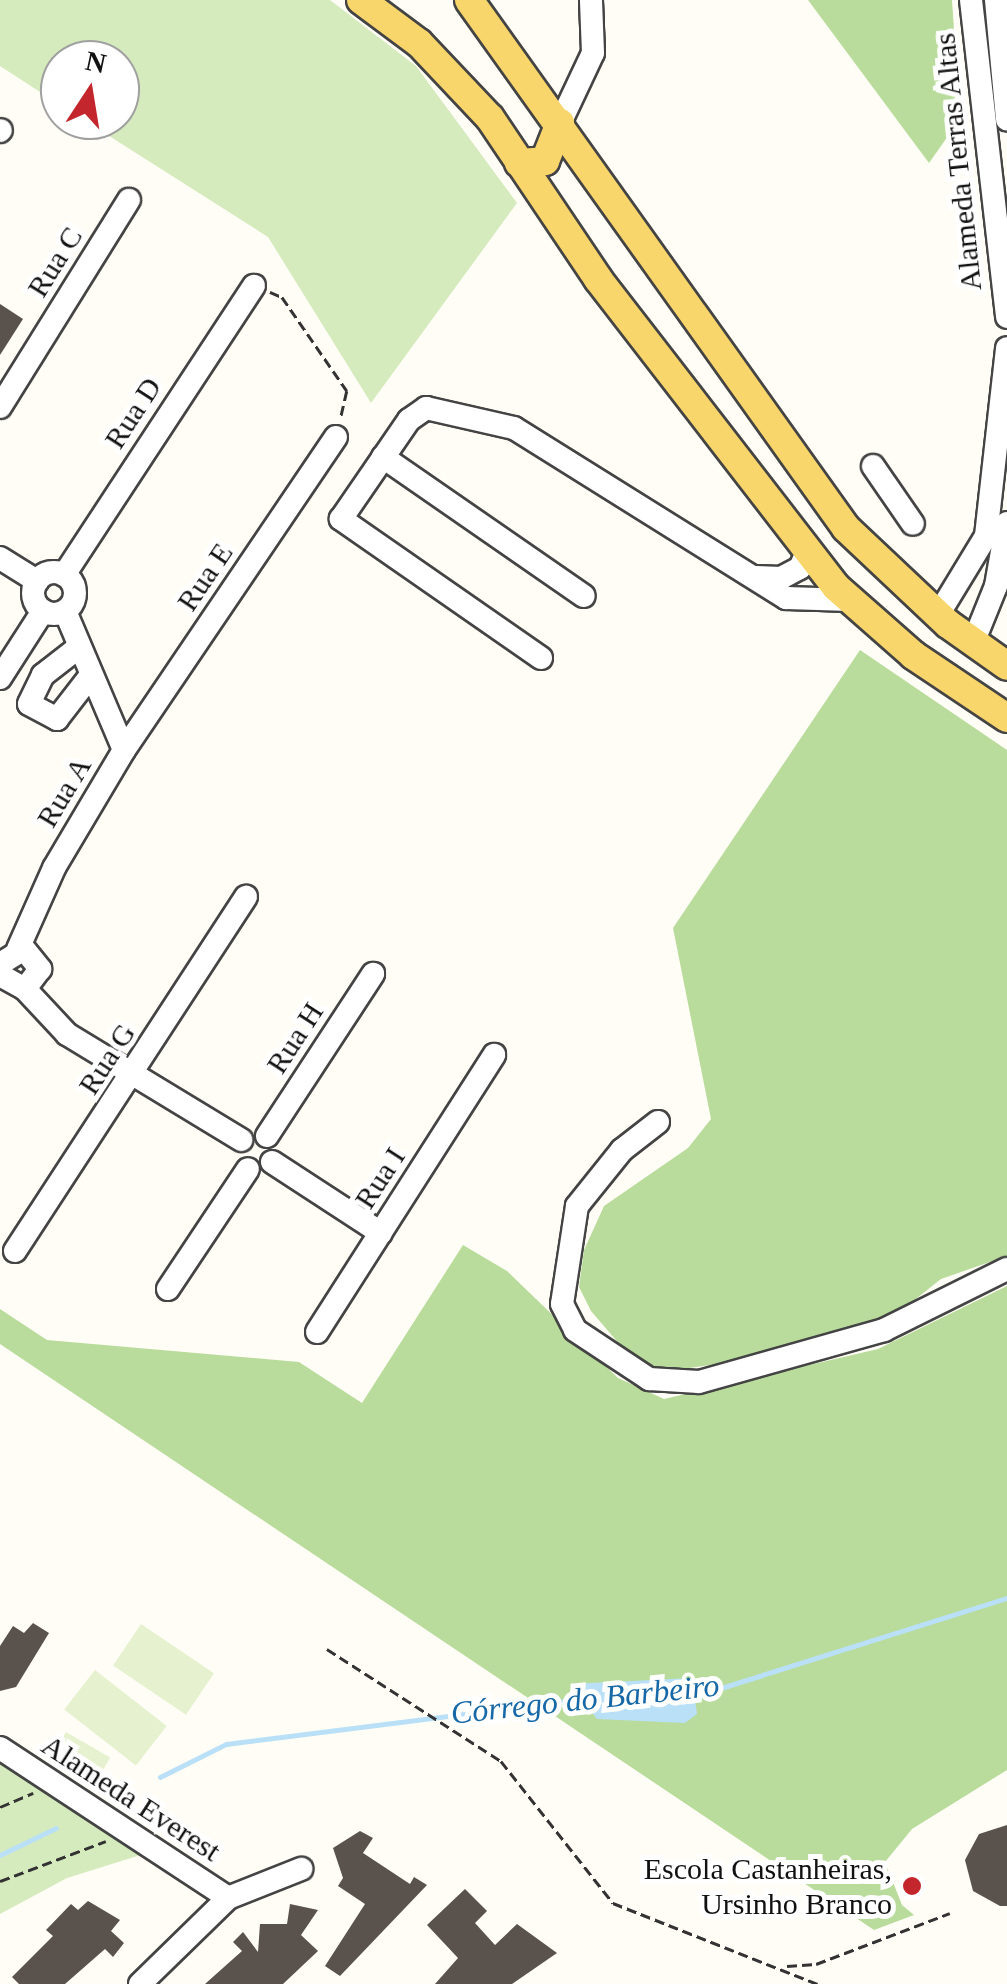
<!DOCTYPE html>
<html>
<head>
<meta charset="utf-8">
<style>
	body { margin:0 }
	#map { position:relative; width:1007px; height:1984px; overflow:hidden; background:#fffdf5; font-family:"Times New Roman",serif }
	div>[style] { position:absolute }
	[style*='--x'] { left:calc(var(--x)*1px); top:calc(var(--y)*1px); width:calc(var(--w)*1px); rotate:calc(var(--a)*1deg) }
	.green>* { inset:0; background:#d5ebbd }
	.forest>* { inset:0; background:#b9dc9c }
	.pitch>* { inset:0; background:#e6f2cf; transform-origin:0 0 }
	.water>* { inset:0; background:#b9e0f7 }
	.stream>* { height:5px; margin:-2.5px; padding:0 2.5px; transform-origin:2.5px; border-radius:2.5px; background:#b9e0f7 }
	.building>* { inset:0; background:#5a524d }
	.path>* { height:2.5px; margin-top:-1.25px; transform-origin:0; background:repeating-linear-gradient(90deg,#333 0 10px,transparent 0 15px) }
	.roads { filter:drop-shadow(2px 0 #444) drop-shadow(-2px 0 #444) drop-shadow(0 2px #444) drop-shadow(0 -2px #444) }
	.minor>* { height:22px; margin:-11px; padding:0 11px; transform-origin:11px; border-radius:11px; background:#fff }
	.minor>.ring { margin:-11px; padding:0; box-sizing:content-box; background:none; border:22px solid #fff; border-radius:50% }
	.major>* { height:28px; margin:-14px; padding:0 14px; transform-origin:14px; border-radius:14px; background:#f9d66b }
	.dots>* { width:28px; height:28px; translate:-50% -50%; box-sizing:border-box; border:5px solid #fff; border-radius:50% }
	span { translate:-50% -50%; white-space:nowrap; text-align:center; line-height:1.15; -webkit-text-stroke:10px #fff; paint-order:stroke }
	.street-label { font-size:30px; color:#111 }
	.poi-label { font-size:30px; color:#111 }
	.right { translate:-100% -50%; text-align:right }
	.water-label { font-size:32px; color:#1768a6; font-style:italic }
	.north { position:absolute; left:40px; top:40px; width:100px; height:100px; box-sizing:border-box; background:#fff; border:2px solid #a0a0a0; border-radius:50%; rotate:12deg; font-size:28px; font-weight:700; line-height:40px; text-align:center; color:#111 }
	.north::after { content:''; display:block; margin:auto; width:35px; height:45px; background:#c4262e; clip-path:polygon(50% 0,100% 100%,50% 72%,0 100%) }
</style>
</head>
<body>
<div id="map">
	<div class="green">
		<i style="clip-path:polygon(0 0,330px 0,416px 66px,517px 203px,371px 403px,268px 237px,84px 120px,120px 120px,120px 60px,60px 60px,60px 105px,0 66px)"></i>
		<i style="clip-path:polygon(0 1758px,147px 1853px,67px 1878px,0 1914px)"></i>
	</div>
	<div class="forest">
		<i style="clip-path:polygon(808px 0,952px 0,960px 119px,929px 163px)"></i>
		<i style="clip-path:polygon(860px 650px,1007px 750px,1007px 1256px,941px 1279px,888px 1321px,759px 1358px,668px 1371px,633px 1360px,591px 1311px,579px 1287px,584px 1250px,604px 1206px,688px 1148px,711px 1119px,673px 928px)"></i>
		<i style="clip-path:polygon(463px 1245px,507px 1271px,618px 1378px,664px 1399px,878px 1349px,1007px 1286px,1007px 1770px,912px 1829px,885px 1862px,902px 1905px,914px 1915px,874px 1930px,0 1344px,0 1309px,47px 1340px,299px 1362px,362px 1403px)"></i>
	</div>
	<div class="pitch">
		<i style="left:141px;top:1624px;width:88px;height:50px;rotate:34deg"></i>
		<i style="left:95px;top:1670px;width:91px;height:50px;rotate:38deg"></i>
		<i style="left:66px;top:1732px;width:51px;height:26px;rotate:30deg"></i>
	</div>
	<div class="water">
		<i style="clip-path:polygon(692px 1678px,697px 1714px,685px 1723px,597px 1719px,571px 1684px)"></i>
	</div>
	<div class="stream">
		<i style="--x:689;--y:1690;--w:32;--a:-4"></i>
		<i style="--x:721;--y:1688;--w:300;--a:-17.5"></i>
		<i style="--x:160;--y:1777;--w:74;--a:-26.6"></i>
		<i style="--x:226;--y:1744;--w:365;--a:-7.2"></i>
		<i style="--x:0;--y:1855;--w:62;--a:-25.7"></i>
	</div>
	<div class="building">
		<i style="clip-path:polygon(0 304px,23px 319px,0 355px)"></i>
		<i style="clip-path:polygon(33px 1623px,49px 1633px,16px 1687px,0 1691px,0 1646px,13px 1626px,24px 1633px)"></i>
		<i style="clip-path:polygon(1007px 1825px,1007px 1906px,1000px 1906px,973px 1891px,965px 1860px,979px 1834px)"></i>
		<i style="clip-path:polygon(360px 1831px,373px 1838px,363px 1853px,410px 1884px,414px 1877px,427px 1885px,340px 1976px,325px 1966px,365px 1904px,338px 1886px,343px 1878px,333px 1848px)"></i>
		<i style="clip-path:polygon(465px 1889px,487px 1911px,475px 1923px,495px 1945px,517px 1924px,557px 1953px,512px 1984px,435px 1984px,458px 1958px,427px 1925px)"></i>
		<i style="clip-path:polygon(88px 1901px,120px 1920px,111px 1931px,124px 1943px,113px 1957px,105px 1949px,65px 1984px,19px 1984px,12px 1977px,53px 1936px,46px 1930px,71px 1904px,78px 1910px)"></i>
		<i style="clip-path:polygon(290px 1904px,318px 1910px,301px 1935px,318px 1951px,283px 1984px,205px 1984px,242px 1951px,233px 1942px,243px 1932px,258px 1952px,260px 1924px,287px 1924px)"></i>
	</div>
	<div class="path">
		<i style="--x:270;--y:292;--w:13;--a:23"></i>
		<i style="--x:282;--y:297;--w:114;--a:55.3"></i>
		<i style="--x:347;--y:391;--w:26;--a:103"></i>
		<i style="--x:327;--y:1649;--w:207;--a:32.8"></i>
		<i style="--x:501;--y:1761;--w:181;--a:51.7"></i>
		<i style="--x:613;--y:1903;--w:220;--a:21.6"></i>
		<i style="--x:0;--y:1807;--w:36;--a:-23"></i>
		<i style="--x:0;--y:1881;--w:113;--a:-20.7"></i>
		<i style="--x:787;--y:1966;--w:29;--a:-4"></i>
		<i style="--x:816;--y:1964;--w:143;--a:-20.8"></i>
	</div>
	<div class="roads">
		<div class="minor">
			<i style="--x:971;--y:0;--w:319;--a:83.5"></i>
			<i style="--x:996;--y:0;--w:120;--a:84.7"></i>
			<i style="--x:560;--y:123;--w:77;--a:-64.8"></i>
			<i style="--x:593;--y:53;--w:53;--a:-92.2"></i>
			<i style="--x:0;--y:131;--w:1;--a:-45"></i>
			<i style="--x:0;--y:407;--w:244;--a:-58.1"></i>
			<i style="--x:383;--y:457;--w:244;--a:34.7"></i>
			<i style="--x:873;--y:466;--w:70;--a:55.4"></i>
			<i style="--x:0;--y:558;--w:44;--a:31.9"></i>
			<i class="ring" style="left:33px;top:572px;width:20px;height:20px"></i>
			<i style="--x:64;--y:575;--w:346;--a:-56.7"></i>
			<i style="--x:756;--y:577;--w:25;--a:2"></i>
			<i style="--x:781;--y:578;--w:21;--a:-28"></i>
			<i style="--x:800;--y:568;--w:17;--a:-66"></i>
			<i style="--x:938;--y:615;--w:92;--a:-58.7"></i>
			<i style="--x:986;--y:536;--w:189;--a:-83.6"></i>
			<i style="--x:973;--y:643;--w:61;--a:-68"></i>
			<i style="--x:996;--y:586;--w:64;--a:-80.1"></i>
			<i style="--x:79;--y:647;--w:46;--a:142.1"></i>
			<i style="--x:43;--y:675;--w:32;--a:116"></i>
			<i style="--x:29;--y:704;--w:32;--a:28"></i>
			<i style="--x:57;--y:719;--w:56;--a:-52.3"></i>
			<i style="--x:541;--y:658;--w:244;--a:-145.2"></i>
			<i style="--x:341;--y:519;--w:120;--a:-55.5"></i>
			<i style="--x:409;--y:420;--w:21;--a:-35"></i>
			<i style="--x:426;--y:408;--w:90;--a:12.8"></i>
			<i style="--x:514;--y:428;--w:321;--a:32"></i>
			<i style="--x:786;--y:598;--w:64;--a:1.8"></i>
			<i style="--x:0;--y:678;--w:80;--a:-57.3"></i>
			<i style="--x:124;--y:750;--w:378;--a:-55.9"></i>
			<i style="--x:18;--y:949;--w:89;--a:-66"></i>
			<i style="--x:54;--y:868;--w:137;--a:-59.3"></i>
			<i style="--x:124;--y:750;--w:151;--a:-113"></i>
			<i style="--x:0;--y:964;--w:28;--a:-32"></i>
			<i style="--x:24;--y:949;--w:26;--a:51"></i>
			<i style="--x:40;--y:969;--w:25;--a:127"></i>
			<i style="--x:25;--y:989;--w:29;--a:-151"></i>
			<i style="--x:25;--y:989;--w:62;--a:47"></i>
			<i style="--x:67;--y:1034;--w:204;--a:31.3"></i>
			<i style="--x:658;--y:1122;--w:46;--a:142.1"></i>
			<i style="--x:622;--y:1150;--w:72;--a:128.8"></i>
			<i style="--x:577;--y:1206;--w:99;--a:98.7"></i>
			<i style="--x:562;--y:1304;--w:29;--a:63"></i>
			<i style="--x:575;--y:1330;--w:89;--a:33.5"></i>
			<i style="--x:649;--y:1379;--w:50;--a:3.4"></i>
			<i style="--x:699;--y:1382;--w:192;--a:-15.7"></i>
			<i style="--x:884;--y:1330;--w:137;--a:-26.4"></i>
			<i style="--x:267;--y:1136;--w:194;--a:-56.8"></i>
			<i style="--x:272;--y:1162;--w:130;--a:33.1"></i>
			<i style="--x:15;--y:1251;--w:423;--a:-56.9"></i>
			<i style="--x:168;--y:1289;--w:144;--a:-56.3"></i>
			<i style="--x:317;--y:1332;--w:329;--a:-57.4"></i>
			<i style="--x:0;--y:1748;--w:273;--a:33.3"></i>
			<i style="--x:140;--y:1984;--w:123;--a:-44.3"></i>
			<i style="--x:228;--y:1898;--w:79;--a:-21.7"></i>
		</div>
		<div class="major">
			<i style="--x:361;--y:0;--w:72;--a:36.6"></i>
			<i style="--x:419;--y:43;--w:103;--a:46.6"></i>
			<i style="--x:490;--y:118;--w:194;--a:56.1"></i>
			<i style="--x:598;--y:279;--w:389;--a:52.3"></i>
			<i style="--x:836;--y:587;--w:103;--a:41.4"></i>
			<i style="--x:913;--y:655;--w:113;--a:33.8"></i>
			<i style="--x:469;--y:0;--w:649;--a:54.47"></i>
			<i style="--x:846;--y:528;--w:140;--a:43.3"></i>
			<i style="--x:948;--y:624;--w:72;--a:35.4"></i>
			<i style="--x:519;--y:163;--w:26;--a:-4"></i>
			<i style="--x:545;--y:161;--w:41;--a:-68.5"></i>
		</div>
	</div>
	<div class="dots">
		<i style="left:912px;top:1886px;background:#c4262e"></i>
	</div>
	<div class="street-label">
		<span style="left:958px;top:162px;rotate:-96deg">Alameda Terras Altas</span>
		<span style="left:55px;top:262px;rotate:-58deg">Rua C</span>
		<span style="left:133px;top:413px;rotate:-57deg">Rua D</span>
		<span style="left:205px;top:577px;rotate:-56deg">Rua E</span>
		<span style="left:64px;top:792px;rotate:-59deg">Rua A</span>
		<span style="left:295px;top:1038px;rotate:-57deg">Rua H</span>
		<span style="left:107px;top:1059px;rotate:-57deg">Rua G</span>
		<span style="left:380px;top:1178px;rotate:-57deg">Rua I</span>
		<span style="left:131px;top:1798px;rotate:33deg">Alameda Everest</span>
	</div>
	<div class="poi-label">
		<span class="right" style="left:892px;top:1886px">Escola Castanheiras,<br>Ursinho Branco</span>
	</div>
	<div class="water-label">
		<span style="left:585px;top:1699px;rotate:-6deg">Córrego do Barbeiro</span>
	</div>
	<div class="north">N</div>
</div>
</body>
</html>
